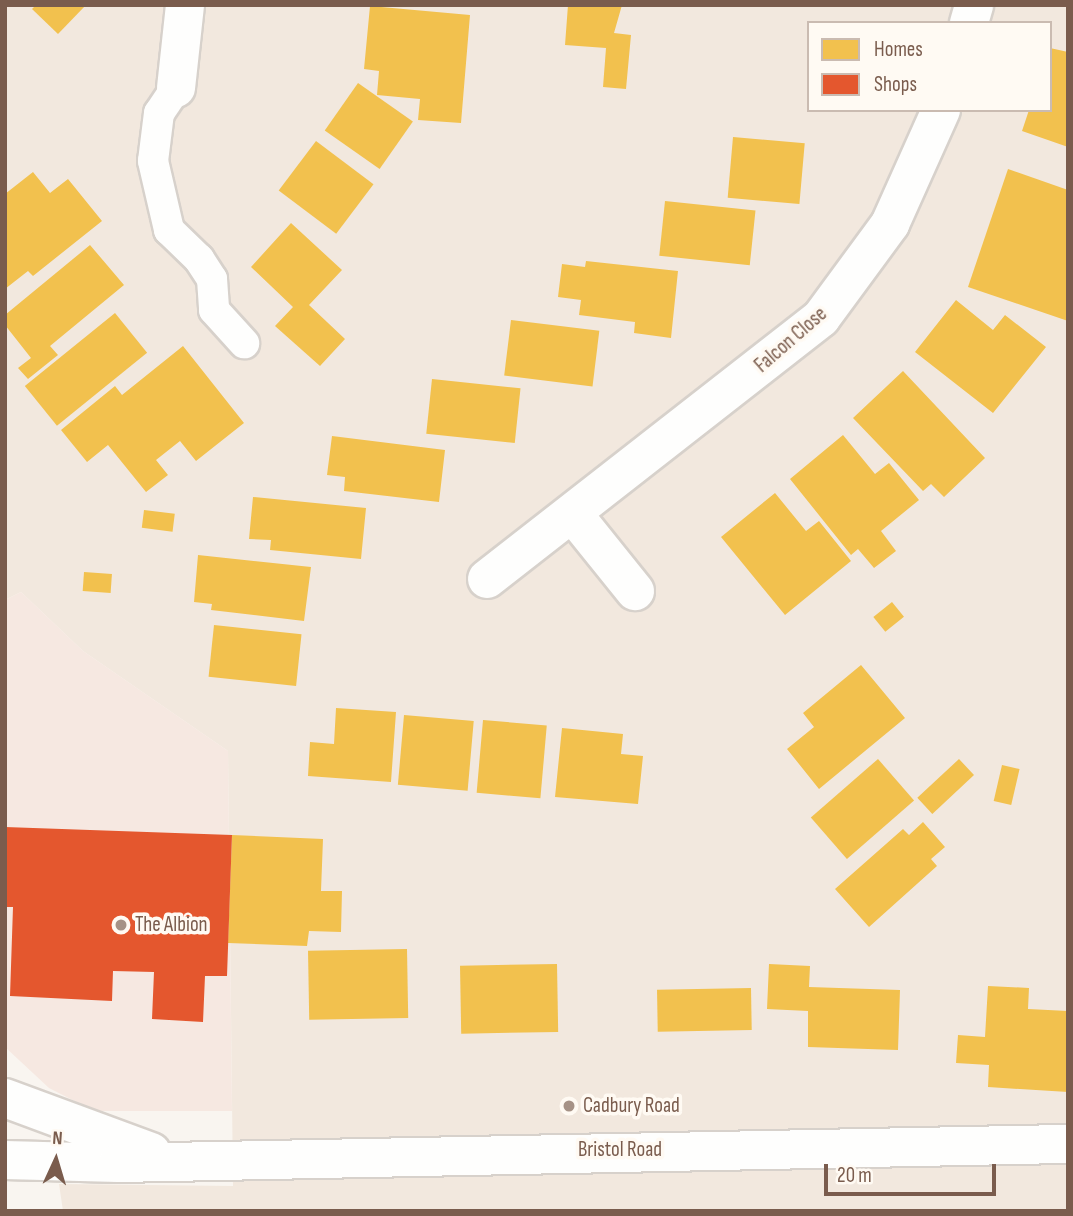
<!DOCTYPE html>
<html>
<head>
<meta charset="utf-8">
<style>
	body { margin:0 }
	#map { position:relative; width:1073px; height:1216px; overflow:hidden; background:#f9f5f0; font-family:"Sofia Sans Condensed",sans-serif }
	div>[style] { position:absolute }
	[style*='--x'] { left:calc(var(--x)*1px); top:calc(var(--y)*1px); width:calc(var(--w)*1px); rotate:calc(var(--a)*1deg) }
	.residential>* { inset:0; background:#f2e8de }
	.commercial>* { inset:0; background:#f6e8e1 }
	.homes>* { inset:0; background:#f2c14e; transform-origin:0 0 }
	.shops>* { inset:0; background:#e4572e }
	.roads { filter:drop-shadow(2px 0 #d7d1cb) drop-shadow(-2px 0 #d7d1cb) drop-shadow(0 2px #d7d1cb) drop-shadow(0 -2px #d7d1cb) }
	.service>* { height:30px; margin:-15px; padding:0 15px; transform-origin:15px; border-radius:15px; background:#fefefd }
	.minor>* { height:38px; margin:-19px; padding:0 19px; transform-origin:19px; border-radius:19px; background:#fefefd }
	.secondary>* { height:38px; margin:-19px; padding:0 19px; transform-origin:19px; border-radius:19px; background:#fefefd }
	.dots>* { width:19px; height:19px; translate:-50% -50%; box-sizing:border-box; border:4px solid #fffaf3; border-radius:50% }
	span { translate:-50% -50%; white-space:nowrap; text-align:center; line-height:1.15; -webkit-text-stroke:7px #fffaf3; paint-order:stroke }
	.street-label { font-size:21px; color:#7a5c4d }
	.poi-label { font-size:21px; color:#7a5c4d }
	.left { translate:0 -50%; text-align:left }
	.frame { position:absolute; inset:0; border:7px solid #7a5c4d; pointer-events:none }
	.legend { position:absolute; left:807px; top:21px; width:245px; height:91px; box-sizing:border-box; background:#fffaf3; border:2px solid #cabbb1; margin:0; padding:9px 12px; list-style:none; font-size:21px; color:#7a5c4d }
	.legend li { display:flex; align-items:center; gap:14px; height:35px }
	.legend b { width:35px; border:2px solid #cabbb1 }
	.north { position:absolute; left:21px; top:1125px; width:70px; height:70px; -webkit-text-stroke:5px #fffaf3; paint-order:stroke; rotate:4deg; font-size:19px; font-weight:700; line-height:28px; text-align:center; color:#7a5c4d }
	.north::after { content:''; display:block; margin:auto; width:24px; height:32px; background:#7a5c4d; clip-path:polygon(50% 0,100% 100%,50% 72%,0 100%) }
	.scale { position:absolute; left:824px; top:1164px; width:172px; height:32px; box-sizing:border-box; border:4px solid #7a5c4d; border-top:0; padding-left:9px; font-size:21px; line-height:24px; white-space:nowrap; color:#7a5c4d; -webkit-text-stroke:5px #fffaf3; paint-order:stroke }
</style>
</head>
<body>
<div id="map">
	<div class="residential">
		<i style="clip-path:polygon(evenodd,5px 5px,1068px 5px,1068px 1211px,63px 1211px,59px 1184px,233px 1186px,228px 751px,83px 651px,21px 592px,5px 600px,5px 5px,809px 23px,1050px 23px,1050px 110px,809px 110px,809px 23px)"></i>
	</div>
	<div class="commercial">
		<i style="clip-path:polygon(21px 592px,83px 651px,228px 751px,232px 1111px,94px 1111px,49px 1088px,5px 1047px,5px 600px)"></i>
	</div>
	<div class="homes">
		<i style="clip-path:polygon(36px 5px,86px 5px,58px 34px,32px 9px)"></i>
		<i style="clip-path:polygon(568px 5px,622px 5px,614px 33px,631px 35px,626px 89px,603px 87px,606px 48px,565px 45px)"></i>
		<i style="clip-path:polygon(370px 6px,470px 15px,461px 123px,418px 120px,420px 99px,377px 95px,379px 71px,364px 69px)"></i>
		<i style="clip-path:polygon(1050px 48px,1068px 52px,1068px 147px,1022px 131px,1029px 110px,1050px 110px)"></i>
		<i style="left:358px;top:83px;width:67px;height:58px;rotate:35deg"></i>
		<i style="left:733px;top:137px;width:72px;height:61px;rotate:5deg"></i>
		<i style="left:316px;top:141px;width:72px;height:62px;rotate:37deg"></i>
		<i style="clip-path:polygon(1008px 169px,1068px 190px,1068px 321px,968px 287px)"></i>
		<i style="clip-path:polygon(33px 172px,50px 193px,68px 179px,102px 221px,33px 276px,28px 271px,5px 289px,5px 194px)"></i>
		<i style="left:665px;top:201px;width:91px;height:55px;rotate:6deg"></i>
		<i style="clip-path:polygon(291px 223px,342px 270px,309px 305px,345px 339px,320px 366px,275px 326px,293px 307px,251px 267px)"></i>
		<i style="clip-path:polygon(90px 245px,124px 285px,50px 346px,58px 355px,28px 379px,18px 368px,31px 358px,5px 325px,5px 315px)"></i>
		<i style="clip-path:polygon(586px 261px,678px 271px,671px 338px,634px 333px,635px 322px,579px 315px,581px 300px,558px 297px,562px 264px,585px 267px)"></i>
		<i style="clip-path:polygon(956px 300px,993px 330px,1005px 315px,1046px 347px,993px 413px,915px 352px)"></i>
		<i style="left:115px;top:313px;width:51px;height:116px;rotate:51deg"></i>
		<i style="left:511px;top:320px;width:89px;height:56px;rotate:7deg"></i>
		<i style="clip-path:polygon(183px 346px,244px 423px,196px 461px,180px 441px,156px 460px,168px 475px,146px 492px,108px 445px,87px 462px,61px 430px,115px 386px,122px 395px)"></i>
		<i style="clip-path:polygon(903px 371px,985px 458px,944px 497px,931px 484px,923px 491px,853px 418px)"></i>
		<i style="left:432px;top:379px;width:89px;height:55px;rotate:6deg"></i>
		<i style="clip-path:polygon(843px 435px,875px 474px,889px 463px,919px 500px,881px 531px,896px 551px,874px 568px,858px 549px,851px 555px,790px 479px)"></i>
		<i style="clip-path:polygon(332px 436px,445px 450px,439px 502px,344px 491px,345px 477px,327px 475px)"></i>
		<i style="clip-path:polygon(775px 493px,806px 531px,819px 521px,851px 561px,785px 615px,721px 537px)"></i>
		<i style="clip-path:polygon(253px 497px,366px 508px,361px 559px,270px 550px,271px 540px,249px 539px)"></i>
		<i style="left:144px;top:510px;width:31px;height:18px;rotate:7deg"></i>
		<i style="clip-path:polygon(198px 555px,311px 567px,304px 621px,211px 610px,212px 604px,194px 602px)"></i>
		<i style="left:84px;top:572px;width:28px;height:19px;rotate:4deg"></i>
		<i style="left:892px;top:602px;width:19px;height:24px;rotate:51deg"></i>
		<i style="left:214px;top:625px;width:88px;height:52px;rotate:6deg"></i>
		<i style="clip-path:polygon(861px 665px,905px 718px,819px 789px,787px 749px,814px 727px,803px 713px)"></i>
		<i style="clip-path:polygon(336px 708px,396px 712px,391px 782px,308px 776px,310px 742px,334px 744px)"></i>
		<i style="left:404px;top:715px;width:70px;height:70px;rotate:5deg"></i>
		<i style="left:483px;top:720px;width:64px;height:73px;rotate:5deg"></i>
		<i style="clip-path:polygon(562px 728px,623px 734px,621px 754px,643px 756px,638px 804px,555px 797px)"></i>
		<i style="left:878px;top:759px;width:55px;height:89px;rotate:49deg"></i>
		<i style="left:959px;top:759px;width:22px;height:57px;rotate:47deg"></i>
		<i style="left:1002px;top:765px;width:18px;height:37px;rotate:13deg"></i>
		<i style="clip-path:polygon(923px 822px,945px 847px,931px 859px,937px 866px,869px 927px,835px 889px,903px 829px,909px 835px)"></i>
		<i style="clip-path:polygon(232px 835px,323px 839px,321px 891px,342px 891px,341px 932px,309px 931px,307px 946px,228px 943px)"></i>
		<i style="left:407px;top:949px;width:69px;height:99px;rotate:89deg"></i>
		<i style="left:557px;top:964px;width:68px;height:97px;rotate:89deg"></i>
		<i style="clip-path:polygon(769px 964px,810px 966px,809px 987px,900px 990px,898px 1050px,808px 1047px,808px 1011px,767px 1009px)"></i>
		<i style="clip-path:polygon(988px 986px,1029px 988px,1028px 1009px,1068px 1011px,1068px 1092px,988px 1087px,989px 1065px,956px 1063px,958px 1035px,985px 1037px)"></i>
		<i style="left:751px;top:988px;width:42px;height:94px;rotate:89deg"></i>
	</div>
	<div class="shops">
		<i style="clip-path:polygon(5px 827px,232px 835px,227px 976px,205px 976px,203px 1022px,152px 1019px,154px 972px,113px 971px,112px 1001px,10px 996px,13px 907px,5px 907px)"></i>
	</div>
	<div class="roads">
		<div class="service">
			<i style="--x:176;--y:88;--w:30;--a:124"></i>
			<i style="--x:159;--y:113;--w:48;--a:97.1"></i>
			<i style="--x:153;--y:161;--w:71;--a:76.9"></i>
			<i style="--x:169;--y:230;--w:42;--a:44"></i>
			<i style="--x:199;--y:259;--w:24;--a:57"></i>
			<i style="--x:212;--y:279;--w:31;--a:86"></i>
			<i style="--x:214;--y:310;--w:45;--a:47.7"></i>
		</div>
		<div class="minor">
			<i style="--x:969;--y:23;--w:19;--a:-74"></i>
			<i style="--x:176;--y:88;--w:83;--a:-83.8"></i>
			<i style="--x:573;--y:514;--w:99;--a:51.2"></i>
			<i style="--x:487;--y:579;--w:424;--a:-38"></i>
			<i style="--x:821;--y:318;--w:117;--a:-53.7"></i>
			<i style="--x:890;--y:224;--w:125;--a:-65.9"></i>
		</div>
		<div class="secondary">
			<i style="--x:5;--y:1098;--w:156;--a:20.3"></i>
			<i style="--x:5;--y:1160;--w:113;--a:1.5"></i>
			<i style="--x:118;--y:1163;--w:950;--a:-1.15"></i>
		</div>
	</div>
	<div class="dots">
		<i style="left:121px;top:925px;background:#a69286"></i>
		<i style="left:569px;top:1106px;background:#a69286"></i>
	</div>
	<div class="street-label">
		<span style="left:791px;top:340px;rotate:-41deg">Falcon Close</span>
		<span style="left:620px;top:1150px">Bristol Road</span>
	</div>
	<div class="poi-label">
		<span class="left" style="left:135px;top:925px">The Albion</span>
		<span class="left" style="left:583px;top:1106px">Cadbury Road</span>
	</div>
	<div class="frame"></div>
	<ul class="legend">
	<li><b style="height:19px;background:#f2c14e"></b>Homes</li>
	<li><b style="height:19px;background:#e4572e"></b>Shops</li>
	</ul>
	<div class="north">N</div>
	<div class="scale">20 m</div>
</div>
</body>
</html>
